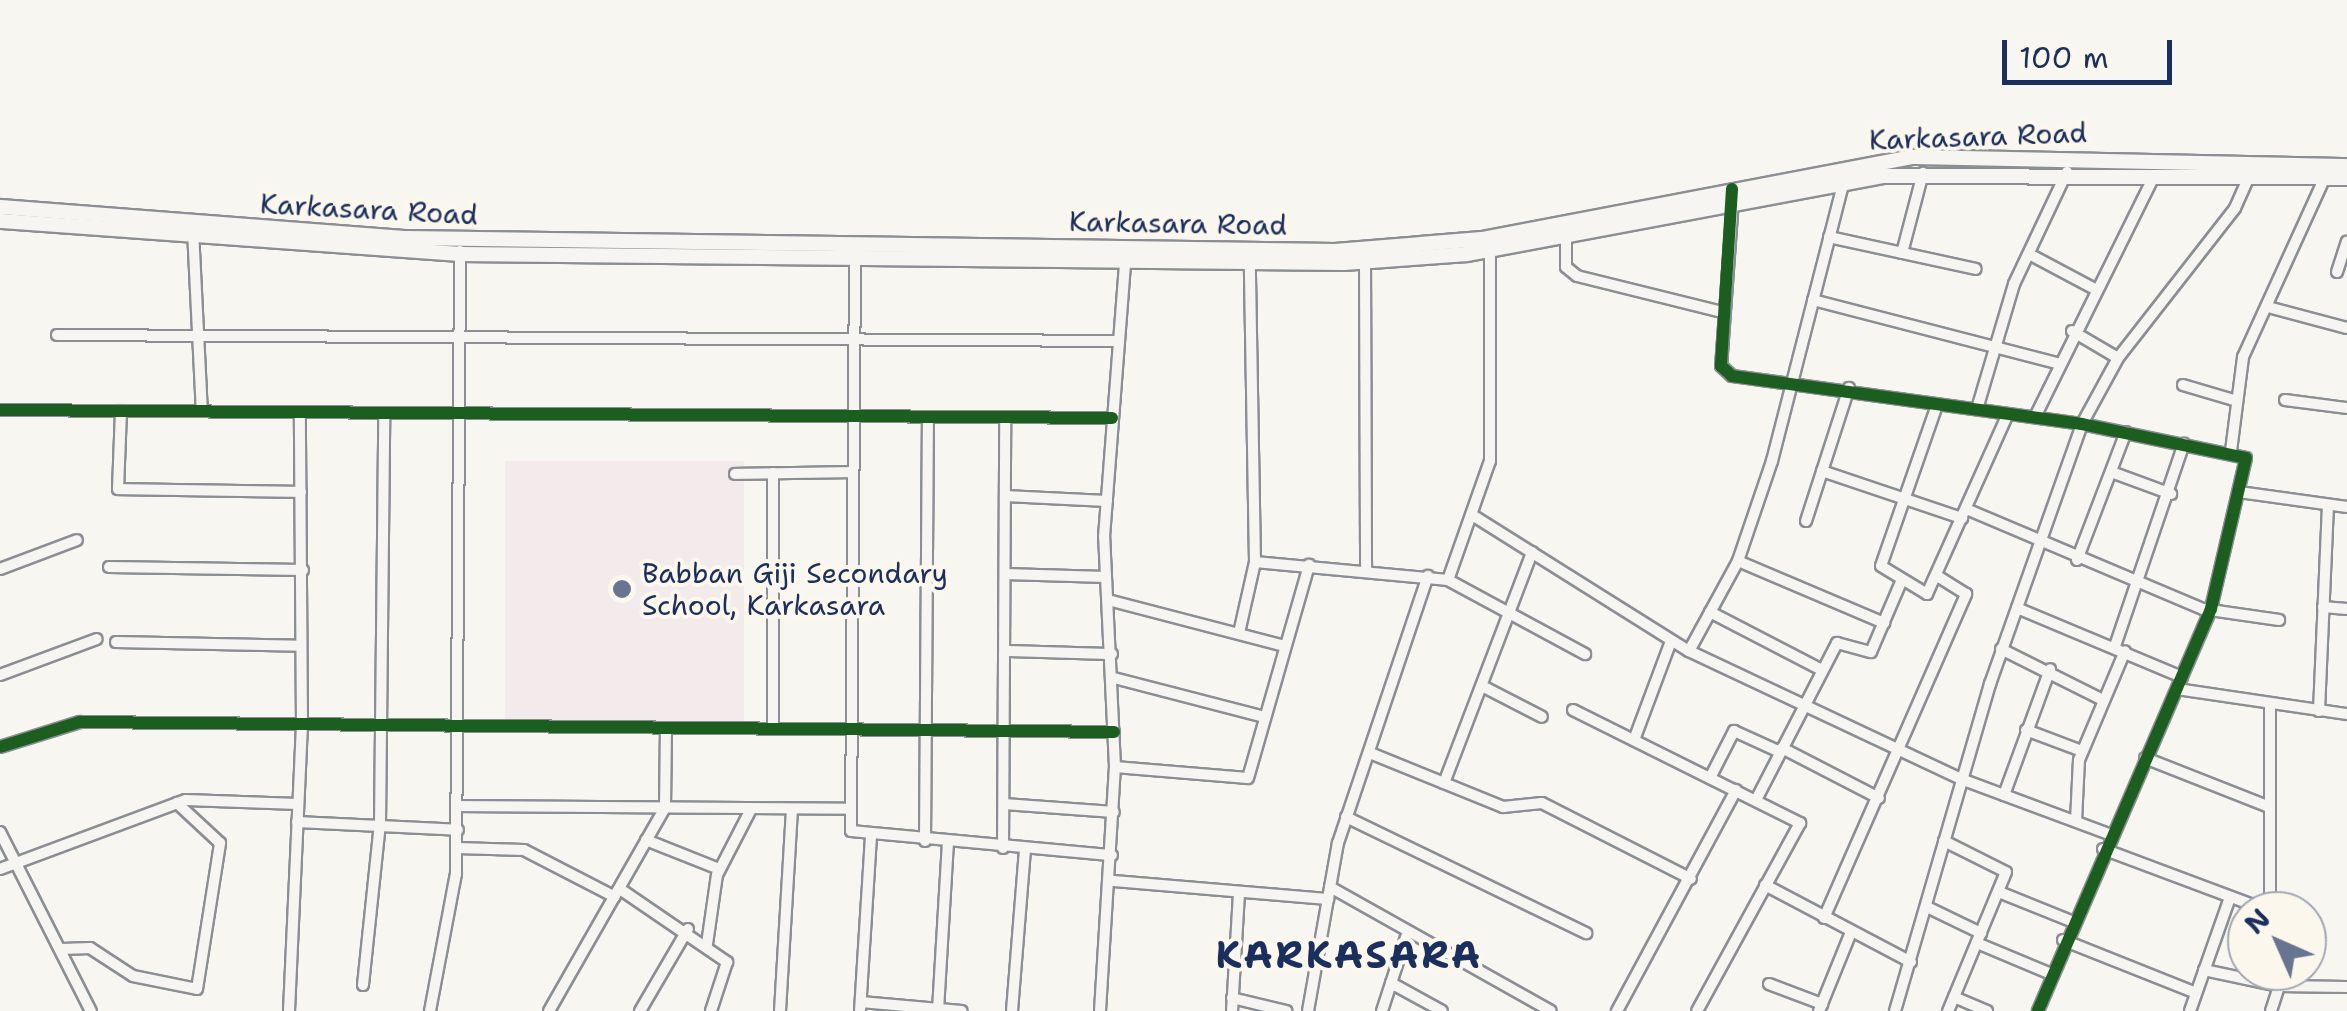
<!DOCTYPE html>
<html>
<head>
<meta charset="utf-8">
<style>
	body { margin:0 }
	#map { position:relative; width:2347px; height:1011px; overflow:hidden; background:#f8f6f0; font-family:"Shantell Sans",sans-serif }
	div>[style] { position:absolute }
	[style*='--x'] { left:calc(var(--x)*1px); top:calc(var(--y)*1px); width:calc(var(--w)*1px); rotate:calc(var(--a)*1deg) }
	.built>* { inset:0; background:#f3eaeb; transform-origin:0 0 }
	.roads { filter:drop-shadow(2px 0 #8b8e94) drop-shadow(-2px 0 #8b8e94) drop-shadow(0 2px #8b8e94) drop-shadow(0 -2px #8b8e94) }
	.minor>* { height:10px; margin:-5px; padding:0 5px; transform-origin:5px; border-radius:5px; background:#f6f5f1 }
	.secondary>* { height:14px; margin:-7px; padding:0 7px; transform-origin:7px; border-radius:7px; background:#f6f5f1 }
	.cycleway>* { height:12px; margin:-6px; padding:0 6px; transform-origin:6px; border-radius:6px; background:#1b5e20 }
	.dots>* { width:28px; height:28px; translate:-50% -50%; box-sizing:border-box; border:5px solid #fbf7ec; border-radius:50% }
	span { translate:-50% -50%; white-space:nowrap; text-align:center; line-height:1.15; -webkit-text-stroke:8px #fbf7ec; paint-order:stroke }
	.street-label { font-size:28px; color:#1b2f5e }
	.poi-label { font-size:28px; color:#1b2f5e }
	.left { translate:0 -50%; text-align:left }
	.district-label { font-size:38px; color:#1b2f5e; font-weight:700; letter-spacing:2.5px }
	.north { position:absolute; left:2227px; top:891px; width:100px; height:100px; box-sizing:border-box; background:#fbf7ec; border:2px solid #a1a7b3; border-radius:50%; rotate:315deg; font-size:28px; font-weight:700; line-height:40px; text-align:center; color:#1b2f5e }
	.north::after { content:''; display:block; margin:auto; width:35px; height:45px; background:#687591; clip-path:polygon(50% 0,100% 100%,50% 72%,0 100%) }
	.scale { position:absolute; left:2002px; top:40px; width:170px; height:45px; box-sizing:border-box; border:5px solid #1b2f5e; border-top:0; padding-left:12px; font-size:30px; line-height:35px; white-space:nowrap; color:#1b2f5e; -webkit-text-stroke:8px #fbf7ec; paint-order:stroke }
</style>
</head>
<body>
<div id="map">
	<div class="built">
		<i style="left:505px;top:461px;width:239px;height:265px"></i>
	</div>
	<div class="roads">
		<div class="minor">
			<i style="--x:1733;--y:200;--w:166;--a:94.1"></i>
			<i style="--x:1721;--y:366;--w:15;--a:42"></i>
			<i style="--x:1732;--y:376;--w:353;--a:7.8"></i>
			<i style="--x:2082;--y:424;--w:167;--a:11.7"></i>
			<i style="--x:2246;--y:458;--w:155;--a:103.1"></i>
			<i style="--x:2211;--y:609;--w:438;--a:113.3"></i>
			<i style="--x:193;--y:230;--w:181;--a:87.2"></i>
			<i style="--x:1566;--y:235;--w:32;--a:90"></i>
			<i style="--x:1566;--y:267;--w:14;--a:39"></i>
			<i style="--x:1577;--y:276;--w:149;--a:13.9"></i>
			<i style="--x:1829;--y:237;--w:150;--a:12.3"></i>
			<i style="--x:1902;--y:253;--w:83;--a:-75.3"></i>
			<i style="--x:2029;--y:254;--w:72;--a:28"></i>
			<i style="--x:855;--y:257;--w:574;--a:90.4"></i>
			<i style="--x:851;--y:831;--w:262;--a:5.3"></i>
			<i style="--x:1365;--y:262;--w:307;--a:89.8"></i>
			<i style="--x:2337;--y:272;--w:32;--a:-72"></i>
			<i style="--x:1813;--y:300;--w:251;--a:14.5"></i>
			<i style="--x:2268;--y:307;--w:82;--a:14.9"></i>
			<i style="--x:2072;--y:331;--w:53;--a:30.4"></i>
			<i style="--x:57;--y:335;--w:1062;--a:0.32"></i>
			<i style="--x:2183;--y:385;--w:53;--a:16.4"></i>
			<i style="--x:2285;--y:400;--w:63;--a:7.4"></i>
			<i style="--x:1937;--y:405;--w:170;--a:109.2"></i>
			<i style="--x:1881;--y:566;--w:54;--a:31.3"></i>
			<i style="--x:1927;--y:594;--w:197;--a:-65.8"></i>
			<i style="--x:1977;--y:409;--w:130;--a:-73.5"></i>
			<i style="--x:2014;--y:284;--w:124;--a:-64.7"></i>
			<i style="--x:0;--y:410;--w:1112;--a:0.41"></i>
			<i style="--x:121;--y:411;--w:78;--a:92.2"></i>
			<i style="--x:118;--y:489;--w:183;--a:0.9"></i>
			<i style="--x:2035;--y:417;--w:269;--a:-63.7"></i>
			<i style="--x:2231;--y:451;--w:95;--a:-82.7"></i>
			<i style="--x:2243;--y:357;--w:198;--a:-65.5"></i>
			<i style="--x:1822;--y:471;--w:148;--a:18.6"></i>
			<i style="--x:2114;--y:473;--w:61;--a:20.2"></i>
			<i style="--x:735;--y:474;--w:116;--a:-1"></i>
			<i style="--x:2239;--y:492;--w:109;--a:7.9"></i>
			<i style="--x:1005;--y:496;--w:102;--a:2.8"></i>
			<i style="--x:1971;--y:511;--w:252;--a:22.9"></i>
			<i style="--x:2203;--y:609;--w:77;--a:8.2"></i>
			<i style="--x:1472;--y:515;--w:256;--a:32.1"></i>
			<i style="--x:1689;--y:651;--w:301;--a:25.2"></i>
			<i style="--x:1961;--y:779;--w:158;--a:20.4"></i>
			<i style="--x:1806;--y:521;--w:140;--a:-72.1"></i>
			<i style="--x:2077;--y:560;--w:137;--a:-69.1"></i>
			<i style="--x:1738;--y:561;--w:159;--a:23"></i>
			<i style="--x:1255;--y:562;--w:194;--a:5.3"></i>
			<i style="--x:1448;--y:580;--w:156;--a:28.4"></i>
			<i style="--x:109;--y:567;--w:194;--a:0.9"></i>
			<i style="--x:0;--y:569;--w:82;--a:-20.6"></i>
			<i style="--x:1005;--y:574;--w:101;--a:1.7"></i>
			<i style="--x:1448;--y:580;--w:126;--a:-70.6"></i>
			<i style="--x:1490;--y:461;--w:218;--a:-90"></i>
			<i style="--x:1108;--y:600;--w:183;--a:14.6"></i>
			<i style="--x:2323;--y:607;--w:24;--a:5"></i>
			<i style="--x:2017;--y:608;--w:179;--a:22.7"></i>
			<i style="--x:1710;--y:612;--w:126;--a:27.4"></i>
			<i style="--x:1239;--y:633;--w:73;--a:-77.3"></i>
			<i style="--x:1255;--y:562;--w:299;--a:-91"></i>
			<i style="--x:116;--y:642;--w:184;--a:1.2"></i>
			<i style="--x:2115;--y:646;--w:214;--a:-71.2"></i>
			<i style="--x:2001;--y:649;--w:114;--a:26.6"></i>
			<i style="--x:1005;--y:651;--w:107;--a:1.6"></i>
			<i style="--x:1689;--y:651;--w:102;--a:-61.4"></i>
			<i style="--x:1738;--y:561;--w:106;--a:-71.2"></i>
			<i style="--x:1772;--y:461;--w:289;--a:-75.6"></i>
			<i style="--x:0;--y:675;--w:103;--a:-20.4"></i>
			<i style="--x:1114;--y:678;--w:156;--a:14.5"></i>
			<i style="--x:1484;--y:687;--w:65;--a:27.3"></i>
			<i style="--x:2177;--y:689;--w:172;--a:8.4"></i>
			<i style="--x:1573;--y:710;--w:254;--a:26.5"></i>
			<i style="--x:1800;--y:823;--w:214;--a:118.7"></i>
			<i style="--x:2319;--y:711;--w:205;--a:-87.5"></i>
			<i style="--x:773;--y:726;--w:253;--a:-90"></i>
			<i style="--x:2026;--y:730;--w:60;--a:20.6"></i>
			<i style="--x:1634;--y:740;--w:106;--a:-69.5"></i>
			<i style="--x:0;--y:747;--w:84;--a:-17.4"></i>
			<i style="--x:80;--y:722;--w:1034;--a:0.55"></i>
			<i style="--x:1782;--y:748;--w:109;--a:27.3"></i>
			<i style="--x:1370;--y:753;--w:144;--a:22.1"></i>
			<i style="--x:1503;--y:807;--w:39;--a:-6"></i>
			<i style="--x:1542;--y:803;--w:167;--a:27"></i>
			<i style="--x:2145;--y:758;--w:131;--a:21.5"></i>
			<i style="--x:1115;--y:767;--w:133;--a:4.7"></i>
			<i style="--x:1248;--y:778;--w:222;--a:-74"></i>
			<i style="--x:1710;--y:778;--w:53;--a:-62.9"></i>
			<i style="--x:1734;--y:731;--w:51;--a:24.5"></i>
			<i style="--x:1444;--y:783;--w:247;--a:-69.1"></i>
			<i style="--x:2004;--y:795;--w:134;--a:-69.9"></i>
			<i style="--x:1756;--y:800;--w:177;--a:-62.7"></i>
			<i style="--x:1837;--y:643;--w:35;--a:15"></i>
			<i style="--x:1871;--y:652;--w:76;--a:-66.8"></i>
			<i style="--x:1004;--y:804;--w:110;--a:4.2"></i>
			<i style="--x:458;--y:806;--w:393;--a:0.4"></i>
			<i style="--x:1346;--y:817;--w:267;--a:25.8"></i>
			<i style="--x:2076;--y:821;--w:61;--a:-87.2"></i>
			<i style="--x:2079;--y:760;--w:118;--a:-67.1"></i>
			<i style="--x:297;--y:822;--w:161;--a:2.8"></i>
			<i style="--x:0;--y:832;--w:201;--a:63.1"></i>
			<i style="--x:646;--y:840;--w:79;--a:21.7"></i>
			<i style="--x:925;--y:841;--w:421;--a:-89.6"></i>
			<i style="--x:1944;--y:841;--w:69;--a:26.6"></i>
			<i style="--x:2006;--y:872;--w:151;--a:112.6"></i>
			<i style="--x:457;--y:848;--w:67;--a:1.7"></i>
			<i style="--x:524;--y:850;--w:102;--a:27.3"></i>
			<i style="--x:1003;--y:848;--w:426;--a:-89.7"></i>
			<i style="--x:2103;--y:849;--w:177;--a:20.5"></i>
			<i style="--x:0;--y:869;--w:198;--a:-20.4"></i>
			<i style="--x:186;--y:800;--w:112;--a:2"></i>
			<i style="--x:1113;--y:881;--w:216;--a:4.8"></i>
			<i style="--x:1765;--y:885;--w:165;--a:27.8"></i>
			<i style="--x:1330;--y:887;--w:253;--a:29.3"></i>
			<i style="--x:620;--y:889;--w:130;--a:34.3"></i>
			<i style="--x:727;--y:962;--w:52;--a:108.1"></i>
			<i style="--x:1999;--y:892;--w:78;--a:21.9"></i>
			<i style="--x:1929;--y:908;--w:58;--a:25.7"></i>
			<i style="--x:2270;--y:911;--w:206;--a:-90"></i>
			<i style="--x:1824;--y:918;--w:354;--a:-66.3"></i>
			<i style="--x:1966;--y:594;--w:34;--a:-148"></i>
			<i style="--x:2063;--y:940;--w:143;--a:21.7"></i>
			<i style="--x:1977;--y:943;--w:80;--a:22.7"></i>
			<i style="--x:707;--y:944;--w:70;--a:-81.8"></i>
			<i style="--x:717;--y:875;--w:74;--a:-62.7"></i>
			<i style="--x:62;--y:949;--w:28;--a:-2"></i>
			<i style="--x:90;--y:948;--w:51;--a:33.1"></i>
			<i style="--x:133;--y:976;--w:65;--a:11.5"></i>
			<i style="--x:197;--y:989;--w:148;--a:-81"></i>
			<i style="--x:220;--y:843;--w:59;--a:-137.1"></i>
			<i style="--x:2204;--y:970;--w:77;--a:12"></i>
			<i style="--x:2279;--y:986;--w:68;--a:0.8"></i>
			<i style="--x:1391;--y:983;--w:58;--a:28.8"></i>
			<i style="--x:1769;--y:984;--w:57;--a:20.7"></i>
			<i style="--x:363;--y:985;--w:162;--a:-84"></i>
			<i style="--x:380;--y:824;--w:409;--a:-89.4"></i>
			<i style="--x:1954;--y:997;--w:36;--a:23"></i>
			<i style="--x:1232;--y:998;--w:56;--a:13.5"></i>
			<i style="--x:861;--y:1002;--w:101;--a:5.1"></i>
			<i style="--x:938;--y:1010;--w:167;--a:-86.6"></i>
			<i style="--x:289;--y:1011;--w:286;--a:-87.4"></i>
			<i style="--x:302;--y:725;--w:312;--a:-90.4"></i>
			<i style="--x:430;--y:1011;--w:139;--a:-79.3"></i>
			<i style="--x:456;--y:874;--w:623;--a:-89.63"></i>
			<i style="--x:549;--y:1011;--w:234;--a:-60.3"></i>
			<i style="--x:665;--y:808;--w:79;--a:-89.3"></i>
			<i style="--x:640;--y:1011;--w:95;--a:-59.7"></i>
			<i style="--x:780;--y:1011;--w:202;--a:-86.6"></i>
			<i style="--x:860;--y:1011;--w:175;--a:-86.4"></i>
			<i style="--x:1012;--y:1011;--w:162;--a:-85.4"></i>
			<i style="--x:1100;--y:1011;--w:244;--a:-86.5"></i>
			<i style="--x:1115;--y:767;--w:230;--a:-92.7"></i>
			<i style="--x:1104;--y:537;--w:284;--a:-85.6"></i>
			<i style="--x:1232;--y:1011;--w:117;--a:-86.6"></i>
			<i style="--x:1308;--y:1011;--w:171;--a:-79.9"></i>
			<i style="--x:1338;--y:843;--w:282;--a:-71.4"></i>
			<i style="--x:1382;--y:1011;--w:78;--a:-72"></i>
			<i style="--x:1617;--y:1011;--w:251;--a:-61.7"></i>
			<i style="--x:1819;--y:1011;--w:85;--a:-67.9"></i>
			<i style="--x:1895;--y:1011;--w:341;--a:-73.8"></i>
			<i style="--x:1990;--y:684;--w:276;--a:-70.5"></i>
			<i style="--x:2082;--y:424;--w:75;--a:-61.4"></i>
			<i style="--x:2118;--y:358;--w:190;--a:-52"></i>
			<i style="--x:2235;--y:208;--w:36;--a:-66"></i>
			<i style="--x:2190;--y:1011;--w:118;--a:-70.6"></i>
			<i style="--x:2271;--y:1011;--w:26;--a:-72"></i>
		</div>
		<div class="secondary">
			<i style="--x:0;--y:207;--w:408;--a:4.4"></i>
			<i style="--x:407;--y:238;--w:928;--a:0.8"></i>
			<i style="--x:1335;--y:251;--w:147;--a:-4.7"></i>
			<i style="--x:1482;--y:239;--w:437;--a:-10.8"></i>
			<i style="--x:1911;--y:157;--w:436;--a:1.2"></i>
			<i style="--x:0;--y:221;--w:461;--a:4.1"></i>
			<i style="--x:460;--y:254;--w:884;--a:0.58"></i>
			<i style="--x:1344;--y:263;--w:123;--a:-4.2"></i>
			<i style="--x:1467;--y:254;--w:424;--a:-10.6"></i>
			<i style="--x:1884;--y:176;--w:463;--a:0.2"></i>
		</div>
	</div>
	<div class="cycleway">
		<i style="--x:1732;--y:189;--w:177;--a:93.6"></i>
		<i style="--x:1721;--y:366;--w:15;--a:42"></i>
		<i style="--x:1732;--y:376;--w:353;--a:7.8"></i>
		<i style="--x:2082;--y:424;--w:167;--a:11.7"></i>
		<i style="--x:2246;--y:458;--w:155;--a:103.1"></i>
		<i style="--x:2211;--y:609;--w:438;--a:113.3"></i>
		<i style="--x:0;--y:410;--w:1112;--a:0.41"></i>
		<i style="--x:0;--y:747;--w:84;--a:-17.4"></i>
		<i style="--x:80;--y:722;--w:1034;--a:0.55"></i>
	</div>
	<div class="dots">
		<i style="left:622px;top:589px;background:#687591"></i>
	</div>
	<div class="street-label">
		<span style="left:1978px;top:136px;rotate:-2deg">Karkasara Road</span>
		<span style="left:369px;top:209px;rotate:3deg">Karkasara Road</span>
		<span style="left:1178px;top:223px;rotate:1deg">Karkasara Road</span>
	</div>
	<div class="poi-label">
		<span class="left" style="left:642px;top:589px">Babban Giji Secondary<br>School, Karkasara</span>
	</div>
	<div class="district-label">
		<span style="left:1349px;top:955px">KARKASARA</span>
	</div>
	<div class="north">N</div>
	<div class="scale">100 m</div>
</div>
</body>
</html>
